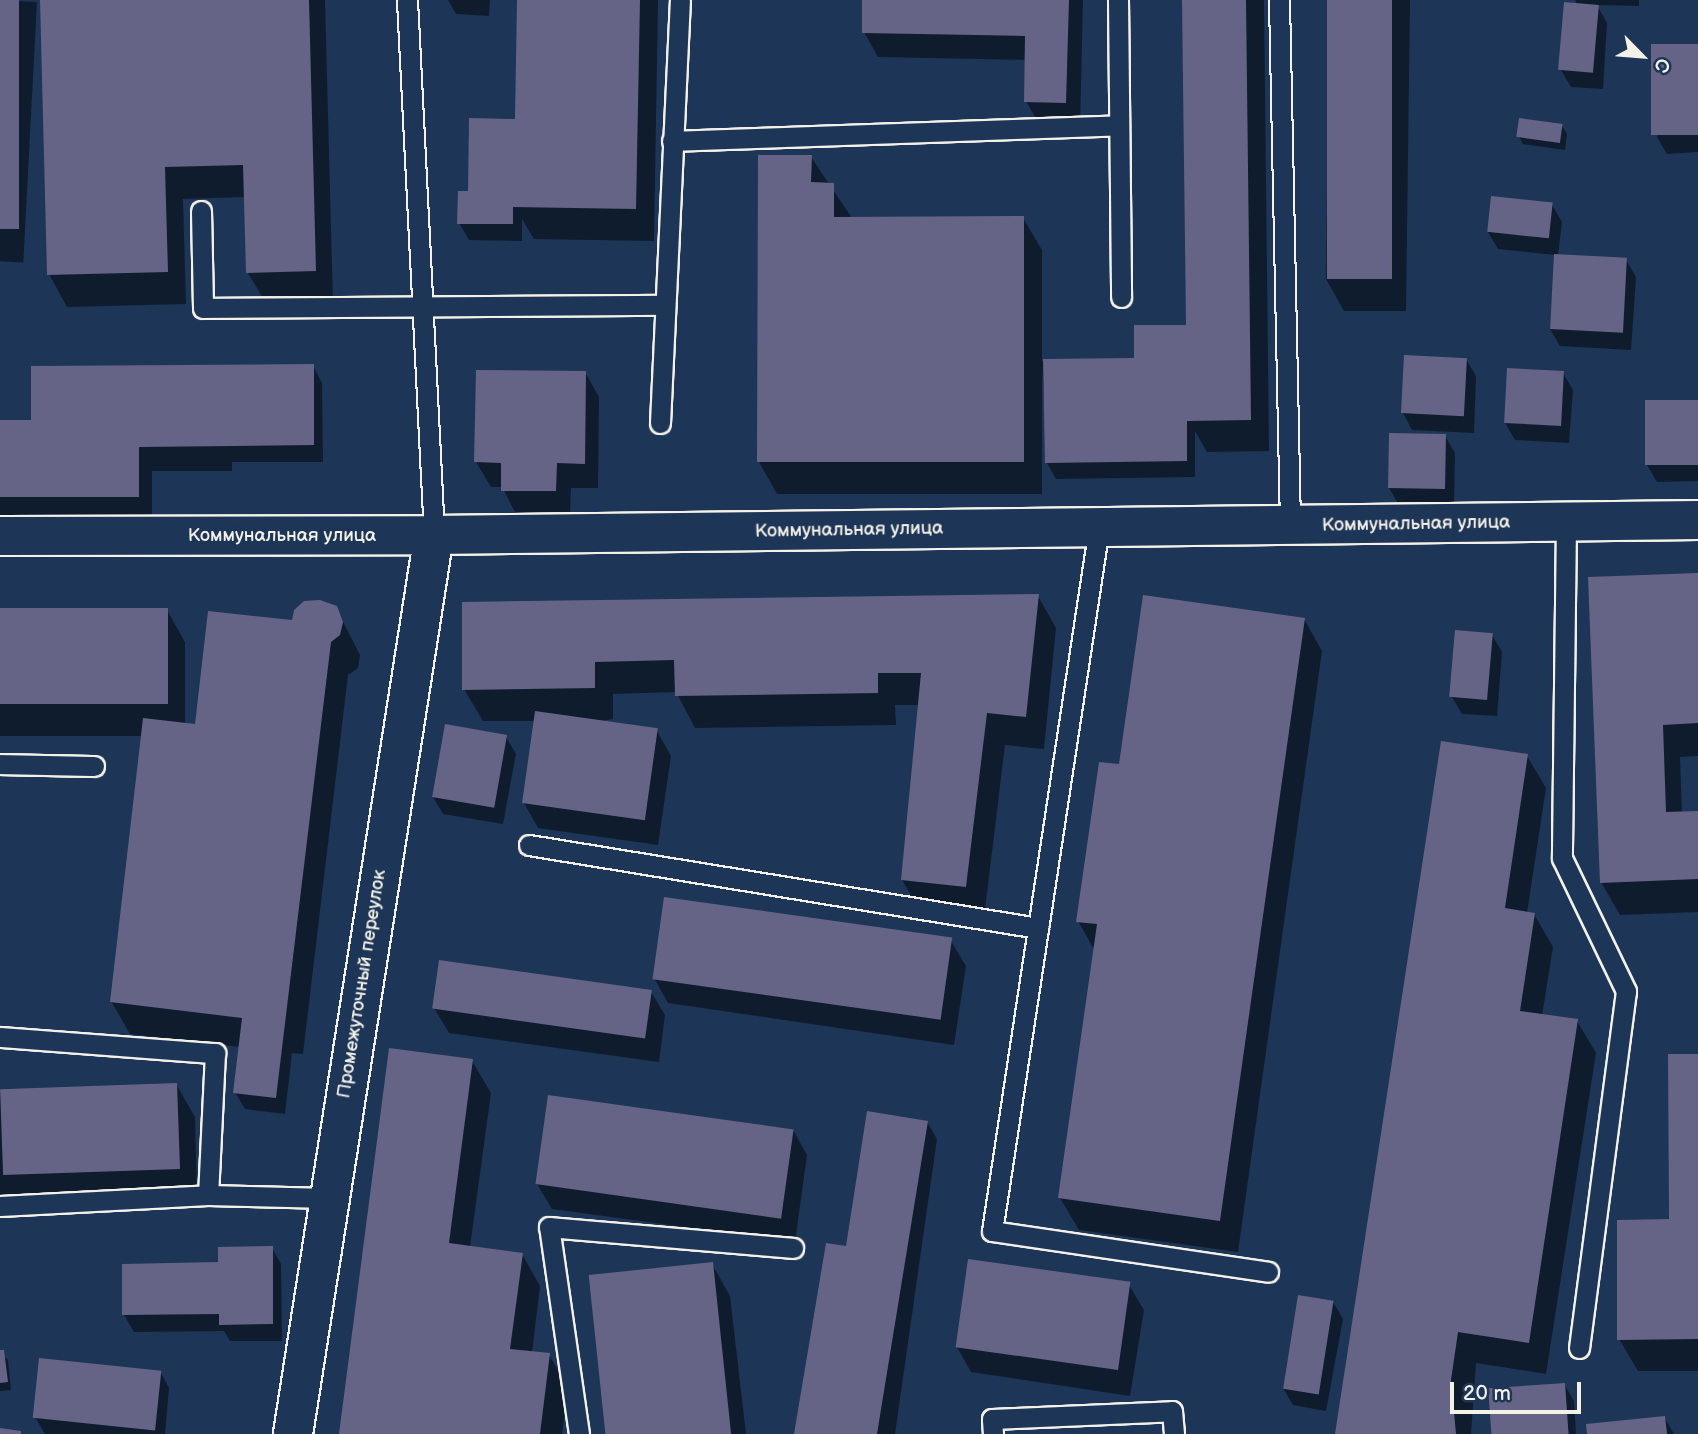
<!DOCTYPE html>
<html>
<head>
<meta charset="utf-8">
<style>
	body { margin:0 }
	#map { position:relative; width:1698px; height:1434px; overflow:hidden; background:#1d3557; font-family:"Balsamiq Sans",sans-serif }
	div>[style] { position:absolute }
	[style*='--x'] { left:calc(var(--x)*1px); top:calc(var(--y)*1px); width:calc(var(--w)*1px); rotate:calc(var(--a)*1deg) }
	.shadow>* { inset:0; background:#0007; transform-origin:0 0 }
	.building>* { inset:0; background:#656487; transform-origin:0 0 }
	.roads { filter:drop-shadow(2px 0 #f4f1e8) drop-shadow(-2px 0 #f4f1e8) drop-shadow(0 2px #f4f1e8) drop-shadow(0 -2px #f4f1e8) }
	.lane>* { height:19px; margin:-9.5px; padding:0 9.5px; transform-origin:9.5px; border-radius:9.5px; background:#1d3557 }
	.street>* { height:38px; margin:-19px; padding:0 19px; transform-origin:19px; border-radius:19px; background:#1d3557 }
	span { translate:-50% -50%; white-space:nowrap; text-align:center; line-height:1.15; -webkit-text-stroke:7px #1d3557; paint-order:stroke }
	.street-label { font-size:19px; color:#f4f1e8 }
	.north { position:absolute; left:1607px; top:21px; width:70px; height:70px; -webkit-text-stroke:5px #1d3557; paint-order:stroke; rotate:115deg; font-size:19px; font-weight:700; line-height:28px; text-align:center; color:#f4f1e8 }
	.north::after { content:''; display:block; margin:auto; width:24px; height:32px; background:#f4f1e8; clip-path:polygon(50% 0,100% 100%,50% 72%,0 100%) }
	.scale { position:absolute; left:1450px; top:1382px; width:131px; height:32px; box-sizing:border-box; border:4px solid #f4f1e8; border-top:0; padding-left:9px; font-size:21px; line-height:24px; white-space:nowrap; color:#f4f1e8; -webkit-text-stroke:5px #1d3557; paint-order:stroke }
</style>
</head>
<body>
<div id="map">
	<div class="shadow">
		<i style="left:0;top:0;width:37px;height:261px;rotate:3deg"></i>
		<i style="clip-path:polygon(41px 0,325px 0,333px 303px,267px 305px,248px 273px,246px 197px,183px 199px,186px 304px,67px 307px,49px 274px)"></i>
		<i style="clip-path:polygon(448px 0,490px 0,489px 16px,456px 14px)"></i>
		<i style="clip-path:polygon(519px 0,658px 0,654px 241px,534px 239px,522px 219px,522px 241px,469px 240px,459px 223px,470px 193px,517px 125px)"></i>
		<i style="clip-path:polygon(864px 0,1083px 0,1080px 128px,1040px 126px,1026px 101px,1027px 60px,878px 57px,864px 32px)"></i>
		<i style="clip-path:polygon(1184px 0,1264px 0,1269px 451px,1207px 452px,1195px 431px,1195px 477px,1056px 479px,1047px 463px,1042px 367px,1042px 494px,777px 494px,759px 462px,811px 157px,852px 218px,1023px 218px,1042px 250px,1042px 361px,1136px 359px,1188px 331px)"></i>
		<i style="clip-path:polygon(1329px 0,1410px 0,1406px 311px,1344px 311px,1326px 279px)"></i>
		<i style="clip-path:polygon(1575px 0,1639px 0,1639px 6px,1597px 5px,1607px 23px,1603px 89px,1571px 87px,1561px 70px,1578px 5px)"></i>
		<i style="clip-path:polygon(1698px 46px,1698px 152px,1667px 154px,1657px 137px)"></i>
		<i style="clip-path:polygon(1562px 126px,1567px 134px,1565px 150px,1523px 144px,1519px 136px)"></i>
		<i style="clip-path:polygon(1552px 205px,1562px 222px,1558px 256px,1626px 260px,1636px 277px,1631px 350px,1560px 346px,1550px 329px,1555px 255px,1498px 249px,1488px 232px)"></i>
		<i style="clip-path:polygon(1466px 359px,1476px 376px,1474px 433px,1412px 430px,1403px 413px)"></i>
		<i style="clip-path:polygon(313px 366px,322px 383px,323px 462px,232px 462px,232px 471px,152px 471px,152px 521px,0 522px,0 421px,33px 421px)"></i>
		<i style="clip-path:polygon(585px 372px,599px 397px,598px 488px,571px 488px,570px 516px,517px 516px,502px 487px,491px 487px,476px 462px)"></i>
		<i style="clip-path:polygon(1563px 373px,1573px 390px,1569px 443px,1515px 440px,1505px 423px)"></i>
		<i style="clip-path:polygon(1698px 402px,1698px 481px,1657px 482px,1647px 465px)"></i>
		<i style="clip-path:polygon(1445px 436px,1455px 453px,1454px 506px,1399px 505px,1389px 488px)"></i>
		<i style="clip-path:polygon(1698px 574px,1698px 756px,1680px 757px,1682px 814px,1698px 813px,1698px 912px,1620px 915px,1601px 882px)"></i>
		<i style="clip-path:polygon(1038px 596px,1056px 628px,1044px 749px,1005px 745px,984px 918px,921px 912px,902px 880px,920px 705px,895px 705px,896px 725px,695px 728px,676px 692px,613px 694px,613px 719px,596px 722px,657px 731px,671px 756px,658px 845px,538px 828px,524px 803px,535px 721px,483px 721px,464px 689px,464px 604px)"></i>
		<i style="clip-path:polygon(336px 608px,360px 655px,358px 668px,348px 675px,303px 1054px,292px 1053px,285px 1114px,245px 1109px,235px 1092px,240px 1047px,130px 1034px,111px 1001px,143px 736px,0 736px,0 609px,167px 610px,185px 642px,185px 725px,196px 726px,293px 622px)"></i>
		<i style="clip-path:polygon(1304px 619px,1322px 651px,1238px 1252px,1079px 1230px,1060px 1198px,1095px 951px,1078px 921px,1120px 766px)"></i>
		<i style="clip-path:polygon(1492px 635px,1502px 652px,1497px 716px,1462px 714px,1452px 697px)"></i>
		<i style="clip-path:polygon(506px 737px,516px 754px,503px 824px,443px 814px,433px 797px)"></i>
		<i style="clip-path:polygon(1527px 756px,1546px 788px,1527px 913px,1534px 914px,1553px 947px,1542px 1016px,1577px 1021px,1596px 1053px,1546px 1374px,1476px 1363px,1471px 1434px,1337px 1434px)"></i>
		<i style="clip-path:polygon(951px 941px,966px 966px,954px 1045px,668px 1003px,654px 978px)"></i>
		<i style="clip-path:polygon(650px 990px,665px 1015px,659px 1062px,449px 1033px,434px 1008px)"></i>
		<i style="clip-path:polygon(1698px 1056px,1698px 1371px,1638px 1371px,1619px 1339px,1670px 1221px)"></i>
		<i style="clip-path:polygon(472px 1061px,491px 1093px,470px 1247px,522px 1254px,540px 1286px,532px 1353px,549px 1355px,568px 1387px,562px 1434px,341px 1434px)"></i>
		<i style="clip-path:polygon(176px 1084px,195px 1117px,197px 1200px,0 1209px,0 1092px)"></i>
		<i style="clip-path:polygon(927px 1122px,937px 1139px,895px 1434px,796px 1434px,849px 1248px)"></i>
		<i style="clip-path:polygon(793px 1130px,807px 1155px,795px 1242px,552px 1209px,537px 1184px)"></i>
		<i style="clip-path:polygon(272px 1248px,281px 1264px,282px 1341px,230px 1341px,224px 1331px,134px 1332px,124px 1315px,220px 1264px)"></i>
		<i style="clip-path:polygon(712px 1264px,730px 1296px,746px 1434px,609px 1434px)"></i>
		<i style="clip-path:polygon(1129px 1285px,1144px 1310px,1130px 1396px,971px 1372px,957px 1347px)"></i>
		<i style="clip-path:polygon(1333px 1302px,1343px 1319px,1326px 1411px,1293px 1405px,1283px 1388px)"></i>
		<i style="clip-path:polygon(0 1352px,8px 1360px,11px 1390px,0 1391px)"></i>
		<i style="clip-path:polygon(160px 1371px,169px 1388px,165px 1434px,45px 1434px,35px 1417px)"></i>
		<i style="clip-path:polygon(1564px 1384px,1574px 1401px,1576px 1434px,1493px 1434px)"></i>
		<i style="clip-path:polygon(1664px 1417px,1674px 1434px,1589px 1434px)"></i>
	</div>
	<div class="building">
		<i style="left:0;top:0;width:19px;height:229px"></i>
		<i style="clip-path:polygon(40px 0,309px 0,316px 271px,246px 273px,243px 165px,165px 167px,168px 272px,47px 275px)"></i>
		<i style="clip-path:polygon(517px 0,640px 0,636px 209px,513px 207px,513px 224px,457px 224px,458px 191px,468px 191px,469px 118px,515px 119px)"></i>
		<i style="clip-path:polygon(862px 0,1069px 0,1066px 103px,1024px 102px,1025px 36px,862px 33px)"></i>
		<i style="clip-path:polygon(1182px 0,1246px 0,1251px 420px,1187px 421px,1187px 461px,1045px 463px,1043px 359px,1134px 358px,1134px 325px,1186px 325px)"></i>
		<i style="left:1327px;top:0;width:65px;height:279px"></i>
		<i style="left:1564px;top:2px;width:35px;height:68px;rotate:5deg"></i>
		<i style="left:1698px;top:44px;width:91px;height:47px;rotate:90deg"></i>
		<i style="left:1519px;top:118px;width:44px;height:19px;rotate:8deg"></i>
		<i style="clip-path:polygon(758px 155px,812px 155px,811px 182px,834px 183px,834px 217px,1024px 216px,1024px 462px,757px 462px)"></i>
		<i style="left:1491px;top:196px;width:62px;height:36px;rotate:6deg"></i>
		<i style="left:1554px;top:254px;width:73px;height:75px;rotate:3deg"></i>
		<i style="left:1404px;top:355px;width:63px;height:58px;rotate:3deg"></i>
		<i style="clip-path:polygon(314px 364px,314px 445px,139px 447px,139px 497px,0 497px,0 420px,31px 420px,31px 366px)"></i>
		<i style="left:1507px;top:368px;width:57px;height:55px;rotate:3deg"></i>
		<i style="clip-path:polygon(476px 370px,586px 371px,585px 464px,557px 463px,556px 491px,501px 491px,501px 463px,474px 462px)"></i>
		<i style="left:1698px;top:400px;width:65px;height:53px;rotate:90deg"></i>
		<i style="left:1389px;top:433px;width:57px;height:55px;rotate:1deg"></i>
		<i style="clip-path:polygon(1698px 573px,1698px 723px,1663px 725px,1666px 812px,1698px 811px,1698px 879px,1600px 883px,1588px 577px)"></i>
		<i style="clip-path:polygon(1039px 594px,1026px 717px,987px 713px,966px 887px,901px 880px,921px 673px,878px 673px,878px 693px,675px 696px,674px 660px,595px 662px,595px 688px,462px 690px,462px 602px)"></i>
		<i style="clip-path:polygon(1143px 595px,1305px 618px,1220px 1221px,1058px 1198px,1097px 924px,1076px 922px,1099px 762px,1119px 764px)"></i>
		<i style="clip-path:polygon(320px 600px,337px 606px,343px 622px,340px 635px,331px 642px,276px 1098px,233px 1093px,242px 1018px,110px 1002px,143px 718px,195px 724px,208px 611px,292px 620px,294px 610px,304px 601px)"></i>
		<i style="left:0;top:608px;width:168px;height:96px"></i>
		<i style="left:1455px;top:630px;width:38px;height:67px;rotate:5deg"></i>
		<i style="left:535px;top:711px;width:124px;height:93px;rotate:8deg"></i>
		<i style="left:445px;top:724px;width:63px;height:74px;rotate:10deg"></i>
		<i style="clip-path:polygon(1441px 741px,1528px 754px,1505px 908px,1535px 913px,1520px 1011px,1578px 1019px,1529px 1343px,1458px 1332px,1451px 1380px,1456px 1434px,1335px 1434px)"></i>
		<i style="left:664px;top:897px;width:291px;height:83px;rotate:8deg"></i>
		<i style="left:439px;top:960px;width:215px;height:49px;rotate:8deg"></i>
		<i style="clip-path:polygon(389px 1048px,473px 1059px,449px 1243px,523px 1253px,510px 1349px,550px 1353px,540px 1434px,339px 1434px)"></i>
		<i style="clip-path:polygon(1668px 1054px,1698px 1054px,1698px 1339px,1617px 1340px,1617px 1220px,1669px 1219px)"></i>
		<i style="left:177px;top:1083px;width:86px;height:177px;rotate:88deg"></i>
		<i style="left:548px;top:1095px;width:248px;height:90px;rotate:8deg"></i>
		<i style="clip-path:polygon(867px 1111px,928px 1121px,877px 1434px,794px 1434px,826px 1243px,846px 1246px)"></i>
		<i style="clip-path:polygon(273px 1246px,273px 1324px,219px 1325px,219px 1314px,122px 1315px,122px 1264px,218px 1262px,218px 1247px)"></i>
		<i style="left:968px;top:1259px;width:164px;height:89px;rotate:8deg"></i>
		<i style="left:713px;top:1262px;width:173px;height:125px;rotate:84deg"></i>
		<i style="left:1298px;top:1295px;width:36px;height:95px;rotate:9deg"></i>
		<i style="clip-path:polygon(0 1350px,4px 1350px,8px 1382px,0 1383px)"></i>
		<i style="left:39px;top:1358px;width:123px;height:60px;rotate:6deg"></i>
		<i style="left:1565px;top:1383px;width:51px;height:77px;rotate:86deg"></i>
		<i style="clip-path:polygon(1665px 1416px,1667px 1434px,1587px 1434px,1586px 1424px)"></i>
		<i style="clip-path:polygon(0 1428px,21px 1431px,21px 1434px,0 1434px)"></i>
	</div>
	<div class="roads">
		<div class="lane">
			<i style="--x:407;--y:0;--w:536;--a:87.11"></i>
			<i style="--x:1118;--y:0;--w:297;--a:89.4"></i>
			<i style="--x:1279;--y:0;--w:525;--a:88.8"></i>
			<i style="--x:672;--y:141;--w:447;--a:-2"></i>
			<i style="--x:201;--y:211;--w:97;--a:88.8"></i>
			<i style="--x:203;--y:308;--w:460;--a:-0.4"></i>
			<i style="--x:660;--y:423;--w:423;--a:-87.3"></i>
			<i style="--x:1566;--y:522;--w:336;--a:90.7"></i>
			<i style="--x:1562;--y:858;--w:148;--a:64.3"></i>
			<i style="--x:1626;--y:991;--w:360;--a:97.5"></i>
			<i style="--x:1099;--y:527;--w:712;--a:98.64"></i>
			<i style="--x:992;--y:1231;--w:279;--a:8.4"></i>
			<i style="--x:0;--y:764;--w:94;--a:1.2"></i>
			<i style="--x:529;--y:845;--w:516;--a:9.26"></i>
			<i style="--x:0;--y:1037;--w:216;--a:4.3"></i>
			<i style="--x:215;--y:1053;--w:142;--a:92.8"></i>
			<i style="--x:0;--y:1206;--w:208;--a:-3"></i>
			<i style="--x:208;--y:1195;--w:120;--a:1.4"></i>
			<i style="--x:579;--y:1434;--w:209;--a:-98.2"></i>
			<i style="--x:549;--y:1227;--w:245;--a:4.9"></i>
			<i style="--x:993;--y:1434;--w:15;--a:-94"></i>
			<i style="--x:992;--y:1419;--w:180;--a:-2.5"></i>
			<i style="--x:1172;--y:1411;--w:23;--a:85"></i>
		</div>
		<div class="street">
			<i style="--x:0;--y:536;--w:434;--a:-0.1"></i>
			<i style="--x:434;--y:535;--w:1264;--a:-0.68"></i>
			<i style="--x:293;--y:1434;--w:910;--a:-81.09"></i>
		</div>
	</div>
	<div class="street-label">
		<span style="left:1416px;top:524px;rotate:-1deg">Коммунальная улица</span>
		<span style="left:849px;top:530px;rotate:-1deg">Коммунальная улица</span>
		<span style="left:282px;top:536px">Коммунальная улица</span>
		<span style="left:362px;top:984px;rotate:-81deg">Промежуточный переулок</span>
	</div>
	<div class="north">С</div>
	<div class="scale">20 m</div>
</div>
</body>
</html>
